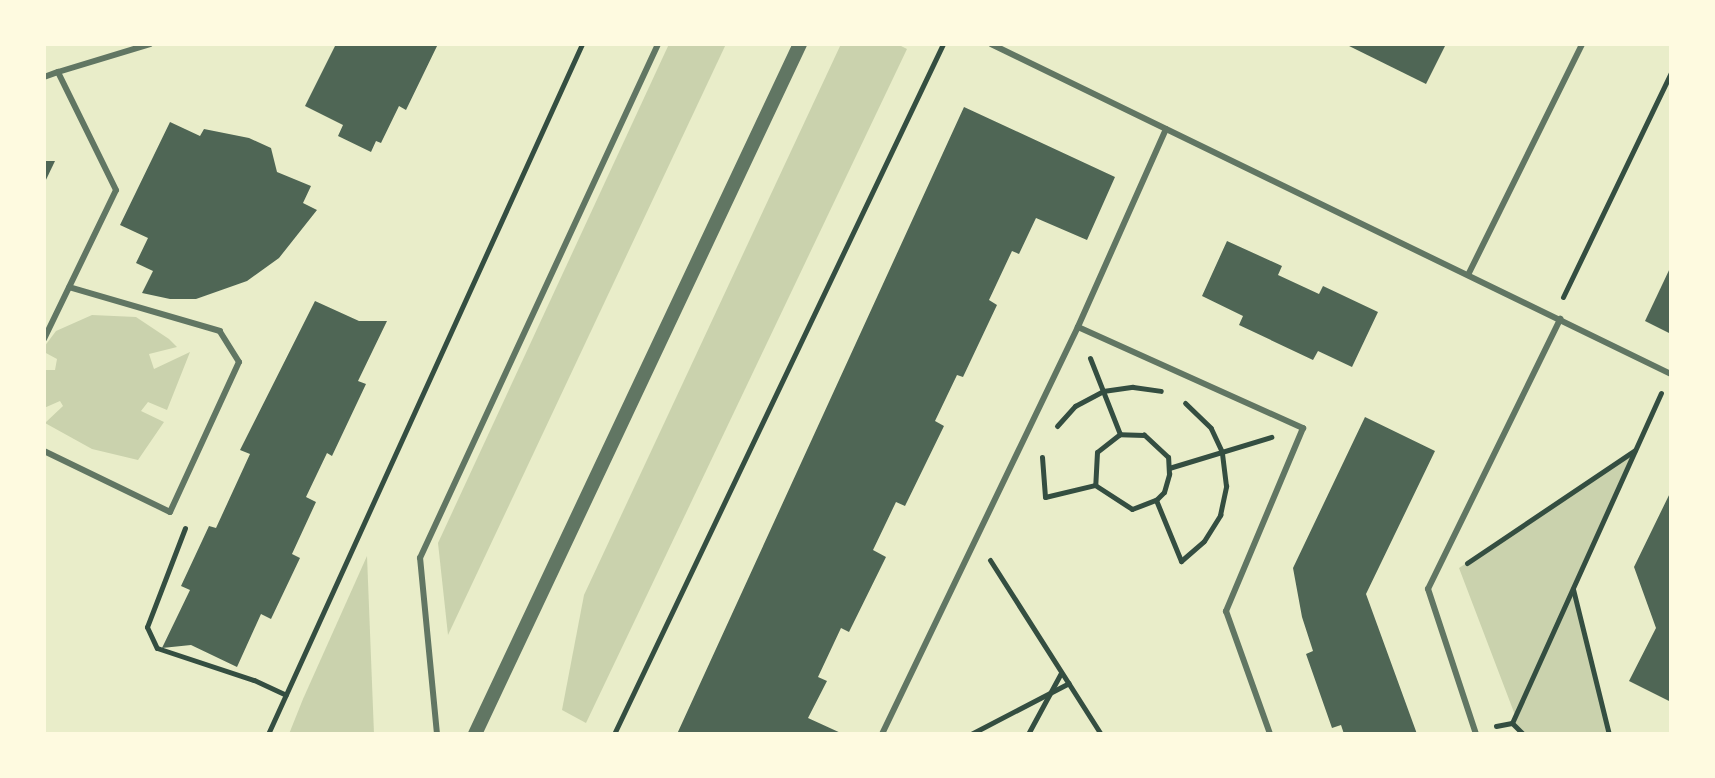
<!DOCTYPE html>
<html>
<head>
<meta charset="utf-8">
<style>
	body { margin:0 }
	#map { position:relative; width:1715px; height:778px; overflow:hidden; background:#e9edc9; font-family:"Libre Baskerville",serif }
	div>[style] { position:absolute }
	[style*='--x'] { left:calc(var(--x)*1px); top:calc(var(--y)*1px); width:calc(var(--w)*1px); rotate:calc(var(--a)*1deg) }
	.green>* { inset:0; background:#cad2ad }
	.building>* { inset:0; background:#4f6655 }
	.path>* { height:5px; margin:-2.5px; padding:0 2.5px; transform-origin:2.5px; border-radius:2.5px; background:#344e41 }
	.service>* { height:6px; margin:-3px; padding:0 3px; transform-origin:3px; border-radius:3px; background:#617663 }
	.tertiary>* { height:14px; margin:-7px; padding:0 7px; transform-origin:7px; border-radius:7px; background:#617663 }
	span { translate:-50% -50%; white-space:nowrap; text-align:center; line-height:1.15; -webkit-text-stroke:8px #fefae0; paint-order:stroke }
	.frame { position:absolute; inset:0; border:46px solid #fefae0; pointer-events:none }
</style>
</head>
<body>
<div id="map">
	<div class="green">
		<i style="clip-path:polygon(669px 44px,726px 44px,448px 635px,438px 543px)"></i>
		<i style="clip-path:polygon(841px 44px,897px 44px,907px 49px,586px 723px,562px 710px,584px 595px)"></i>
		<i style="clip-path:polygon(92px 315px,136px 317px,169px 339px,177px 347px,149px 354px,154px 369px,190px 352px,167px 410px,148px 402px,141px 411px,164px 422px,138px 460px,92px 449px,45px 423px,63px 406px,60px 401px,44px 408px,44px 370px,55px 370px,57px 359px,44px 352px,44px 347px,56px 331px)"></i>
		<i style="clip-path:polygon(1636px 450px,1573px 588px,1609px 734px,1523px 734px,1512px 723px,1515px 715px,1459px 568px)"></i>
		<i style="clip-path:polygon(367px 556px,374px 734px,289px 734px,303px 699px)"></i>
	</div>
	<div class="building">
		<i style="clip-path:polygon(336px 44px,438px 44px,406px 110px,399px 106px,381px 143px,376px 141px,371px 152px,338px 136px,343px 125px,305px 106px)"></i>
		<i style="clip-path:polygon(1345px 44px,1446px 44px,1426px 84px)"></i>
		<i style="clip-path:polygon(964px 107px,1115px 177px,1087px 240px,1036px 218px,1019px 254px,1012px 251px,989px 300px,997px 305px,963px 377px,957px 375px,935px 421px,944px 426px,905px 506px,896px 502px,873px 550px,886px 557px,849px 632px,841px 628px,818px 677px,827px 681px,808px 718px,843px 734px,677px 734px)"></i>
		<i style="clip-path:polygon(170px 122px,200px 136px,204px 129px,249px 138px,271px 148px,277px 172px,311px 186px,303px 203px,317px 210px,279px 258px,247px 281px,196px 299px,170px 299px,142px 293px,153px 271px,136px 263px,148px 238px,120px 225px)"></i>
		<i style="clip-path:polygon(44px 161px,55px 161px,44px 184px)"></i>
		<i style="clip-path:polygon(1227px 241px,1282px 266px,1278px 275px,1319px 294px,1323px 286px,1378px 312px,1352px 367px,1318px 351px,1313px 360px,1239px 325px,1243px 316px,1202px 296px)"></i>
		<i style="clip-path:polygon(1671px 266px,1671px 334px,1645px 321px)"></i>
		<i style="clip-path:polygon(315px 301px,359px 321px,387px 321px,358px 381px,366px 384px,332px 456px,327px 453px,306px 497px,316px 502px,292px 554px,300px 558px,271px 619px,261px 614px,237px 667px,191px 645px,162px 648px,190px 590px,181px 586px,209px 526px,216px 528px,250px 454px,240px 450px)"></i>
		<i style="clip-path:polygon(1365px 417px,1435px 451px,1366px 594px,1417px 734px,1344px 734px,1341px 725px,1332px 728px,1306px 654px,1313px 651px,1302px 617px,1293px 568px)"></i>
		<i style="clip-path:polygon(1671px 491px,1671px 702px,1629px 681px,1656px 628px,1634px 567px)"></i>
	</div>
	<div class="path">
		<i style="--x:1563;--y:297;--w:249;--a:-64.3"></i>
		<i style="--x:1090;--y:358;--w:82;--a:68.5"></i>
		<i style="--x:1057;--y:426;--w:27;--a:-48"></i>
		<i style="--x:1075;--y:406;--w:32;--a:-28"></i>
		<i style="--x:1103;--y:391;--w:30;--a:-8"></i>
		<i style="--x:1133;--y:387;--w:28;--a:8"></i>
		<i style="--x:1042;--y:457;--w:40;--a:85.7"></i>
		<i style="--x:1045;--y:497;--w:51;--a:-13.5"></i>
		<i style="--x:1095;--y:485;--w:44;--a:33"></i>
		<i style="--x:1132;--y:509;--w:26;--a:-21"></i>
		<i style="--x:1156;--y:500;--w:11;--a:-45"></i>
		<i style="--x:1164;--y:492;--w:19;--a:-74"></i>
		<i style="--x:1169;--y:474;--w:17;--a:-93"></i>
		<i style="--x:1168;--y:457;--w:33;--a:-137"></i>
		<i style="--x:1144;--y:435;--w:24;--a:-178"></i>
		<i style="--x:1120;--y:434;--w:29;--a:142"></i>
		<i style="--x:1097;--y:452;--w:33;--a:93"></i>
		<i style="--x:1169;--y:468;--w:107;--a:-16.9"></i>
		<i style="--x:1156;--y:500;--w:66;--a:67.7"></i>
		<i style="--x:1181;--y:561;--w:30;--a:-41"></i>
		<i style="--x:1204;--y:541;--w:31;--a:-58"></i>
		<i style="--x:1220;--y:515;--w:30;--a:-78"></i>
		<i style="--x:1226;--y:486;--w:34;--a:-97"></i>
		<i style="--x:1222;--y:452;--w:26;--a:-115"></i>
		<i style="--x:1211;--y:428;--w:36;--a:-136"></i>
		<i style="--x:185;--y:528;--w:106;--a:111"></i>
		<i style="--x:147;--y:627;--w:23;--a:65"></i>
		<i style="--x:157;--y:648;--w:102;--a:18.3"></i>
		<i style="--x:254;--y:680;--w:35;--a:25"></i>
		<i style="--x:990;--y:560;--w:206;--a:57.5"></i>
		<i style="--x:1467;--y:563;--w:202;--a:-33.9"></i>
		<i style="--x:1573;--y:589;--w:149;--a:76.1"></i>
		<i style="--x:1512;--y:723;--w:16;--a:45"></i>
		<i style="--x:1496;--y:726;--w:16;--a:-11"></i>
		<i style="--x:1512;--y:723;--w:362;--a:-65.7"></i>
		<i style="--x:268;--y:734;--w:758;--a:-65.53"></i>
		<i style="--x:614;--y:734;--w:764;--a:-64.51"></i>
		<i style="--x:971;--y:734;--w:110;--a:-27.5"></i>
		<i style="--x:1028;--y:734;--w:69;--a:-61.6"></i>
	</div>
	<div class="service">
		<i style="--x:991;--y:44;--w:756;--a:25.89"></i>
		<i style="--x:44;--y:77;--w:15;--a:-20"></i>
		<i style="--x:1166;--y:129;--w:217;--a:114"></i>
		<i style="--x:1078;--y:327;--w:247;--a:24.2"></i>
		<i style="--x:1303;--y:428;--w:199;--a:112.8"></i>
		<i style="--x:1226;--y:611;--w:131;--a:70.3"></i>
		<i style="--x:1468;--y:275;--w:258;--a:-63.7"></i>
		<i style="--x:44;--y:339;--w:165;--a:-64.2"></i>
		<i style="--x:116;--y:190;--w:131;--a:-116.2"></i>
		<i style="--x:58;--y:72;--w:96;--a:-16.9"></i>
		<i style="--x:44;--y:451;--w:140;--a:25.8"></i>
		<i style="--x:170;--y:512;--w:165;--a:-65.3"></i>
		<i style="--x:239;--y:362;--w:36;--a:-122"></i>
		<i style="--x:220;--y:331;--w:157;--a:-163.8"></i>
		<i style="--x:437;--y:734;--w:177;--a:-95.5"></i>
		<i style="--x:420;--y:558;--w:566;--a:-65.15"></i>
		<i style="--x:882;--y:734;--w:452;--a:-64.3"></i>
		<i style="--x:1476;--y:734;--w:153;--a:-108.3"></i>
		<i style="--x:1428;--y:589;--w:301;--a:-63.9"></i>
	</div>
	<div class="tertiary">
		<i style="--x:475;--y:734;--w:763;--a:-64.78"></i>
	</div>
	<div class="frame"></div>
</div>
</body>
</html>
